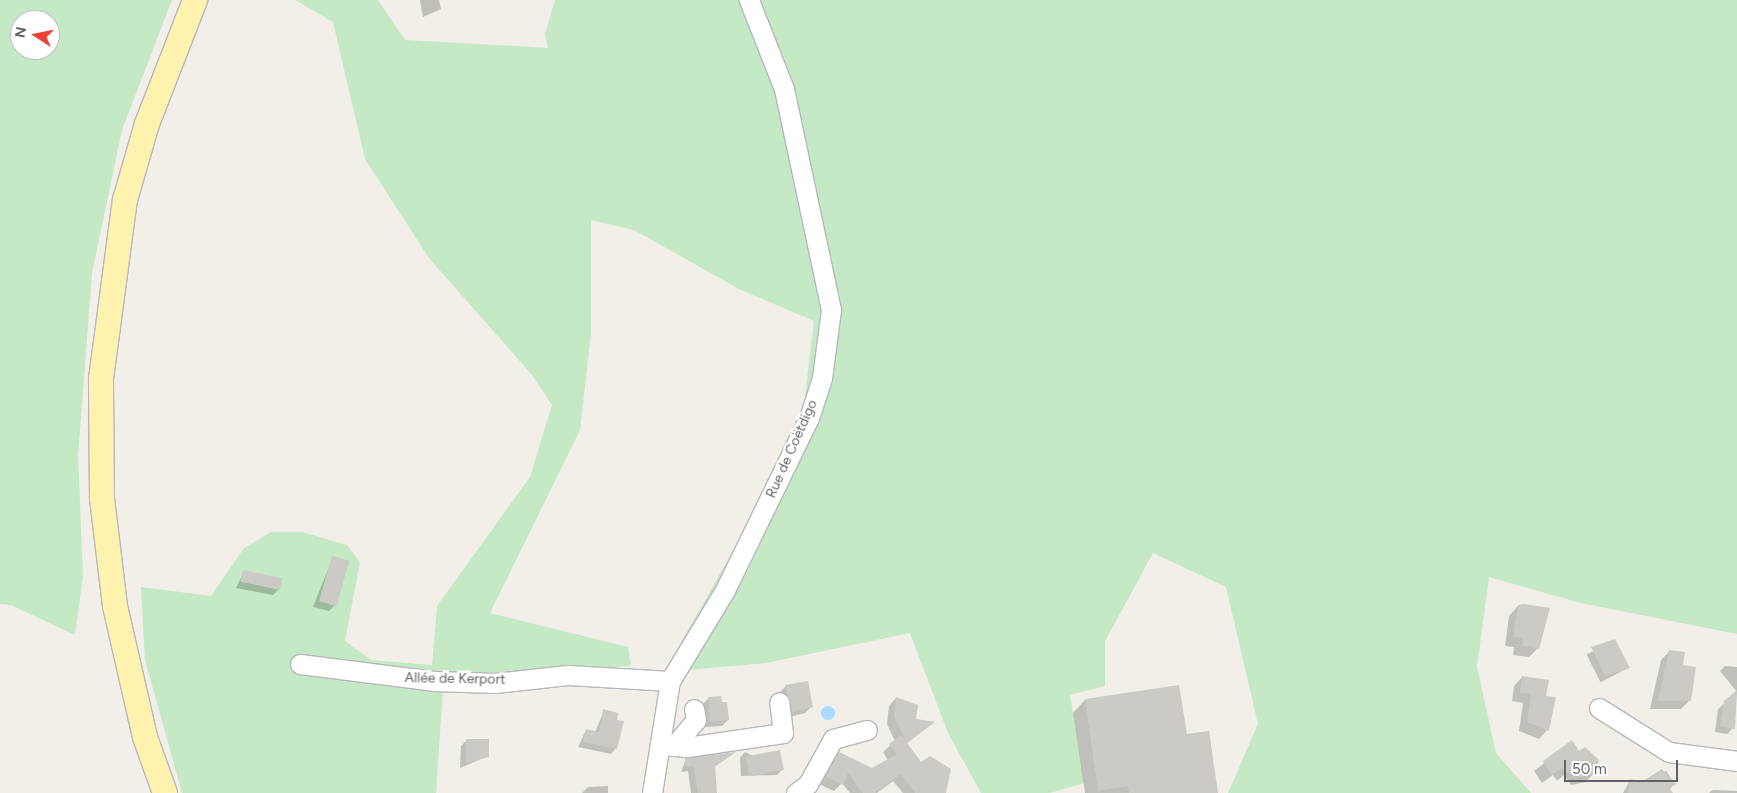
<!DOCTYPE html>
<html>
<head>
<meta charset="utf-8">
<style>
	body { margin:0 }
	#map { position:relative; width:1737px; height:793px; overflow:hidden; background:#f1efe8; font-family:Figtree,sans-serif }
	div>[style] { position:absolute }
	[style*='--x'] { left:calc(var(--x)*1px); top:calc(var(--y)*1px); width:calc(var(--w)*1px); rotate:calc(var(--a)*1deg) }
	.green>* { inset:0; background:#c5e8c5 }
	.water>* { inset:0; background:#aadaff }
	.round { border-radius:50% }
	.shadow>* { inset:0; background:#0003; transform-origin:0 0 }
	.building>* { inset:0; background:#cccac5; transform-origin:0 0 }
	.roads { filter:drop-shadow(1px 0 #b5b8bc) drop-shadow(-1px 0 #b5b8bc) drop-shadow(0 1px #b5b8bc) drop-shadow(0 -1px #b5b8bc) }
	.minor>* { height:19px; margin:-9.5px; padding:0 9.5px; transform-origin:9.5px; border-radius:9.5px; background:#fff }
	.major>* { height:24px; margin:-12px; padding:0 12px; transform-origin:12px; border-radius:12px; background:#fff2af }
	span { translate:-50% -50%; white-space:nowrap; text-align:center; line-height:1.15; -webkit-text-stroke:5px #fff; paint-order:stroke }
	.street-label { font-size:14px; color:#5f6368 }
	.north { position:absolute; left:10px; top:10px; width:50px; height:50px; box-sizing:border-box; background:#fff; border:1px solid #bfc1c3; border-radius:50%; rotate:281deg; font-size:14px; font-weight:700; line-height:20px; text-align:center; color:#5f6368 }
	.north::after { content:''; display:block; margin:auto; width:18px; height:22px; background:#ea4335; clip-path:polygon(50% 0,100% 100%,50% 72%,0 100%) }
	.scale { position:absolute; left:1564px; top:760px; width:114px; height:22px; box-sizing:border-box; border:2px solid #5f6368; border-top:0; padding-left:6px; font-size:15px; line-height:18px; white-space:nowrap; color:#5f6368; -webkit-text-stroke:4px #fff; paint-order:stroke }
</style>
</head>
<body>
<div id="map">
	<div class="green">
		<i style="clip-path:polygon(evenodd,0 0,172px 0,122px 130px,92px 273px,78px 456px,83px 576px,75px 635px,11px 605px,0 604px,0 0,20px 20px,50px 20px,50px 50px,20px 50px,20px 20px)"></i>
		<i style="clip-path:polygon(295px 0,378px 0,405px 40px,548px 48px,545px 34px,555px 0,1737px 0,1737px 634px,1581px 603px,1489px 577px,1477px 667px,1496px 753px,1531px 793px,1228px 793px,1258px 724px,1226px 587px,1153px 553px,1105px 641px,1105px 686px,1070px 695px,1084px 783px,1050px 793px,981px 793px,948px 733px,910px 633px,766px 663px,664px 672px,737px 544px,804px 404px,814px 321px,739px 289px,634px 230px,591px 220px,591px 333px,580px 430px,490px 613px,628px 647px,631px 666px,444px 675px,436px 793px,182px 793px,145px 660px,141px 587px,211px 596px,244px 548px,271px 532px,302px 532px,347px 545px,360px 562px,345px 641px,371px 660px,432px 665px,437px 606px,530px 477px,552px 405px,532px 375px,429px 258px,365px 159px,333px 22px)"></i>
	</div>
	<div class="water">
		<i class="round" style="left:821px;top:706px;width:14px;height:14px"></i>
	</div>
	<div class="shadow">
		<i style="clip-path:polygon(420px 0,439px 0,441px 9px,423px 17px)"></i>
		<i style="clip-path:polygon(333px 557px,335px 605px,329px 611px,313px 607px)"></i>
		<i style="clip-path:polygon(244px 572px,279px 589px,273px 595px,236px 588px)"></i>
		<i style="clip-path:polygon(1518px 606px,1538px 648px,1529px 657px,1513px 655px,1514px 647px,1505px 646px,1509px 616px)"></i>
		<i style="left:1615px;top:640px;width:31px;height:32px;rotate:63deg"></i>
		<i style="clip-path:polygon(1670px 651px,1690px 700px,1681px 709px,1650px 709px,1661px 660px)"></i>
		<i style="clip-path:polygon(1725px 666px,1737px 667px,1737px 692px,1720px 671px)"></i>
		<i style="clip-path:polygon(1522px 677px,1545px 697px,1547px 730px,1539px 739px,1519px 731px,1523px 703px,1512px 701px,1514px 686px)"></i>
		<i style="clip-path:polygon(786px 686px,811px 707px,805px 713px,786px 718px,780px 692px)"></i>
		<i style="clip-path:polygon(1178px 687px,1186px 735px,1217px 793px,1085px 793px,1073px 713px,1085px 700px)"></i>
		<i style="clip-path:polygon(1737px 692px,1733px 728px,1727px 734px,1715px 732px,1718px 709px)"></i>
		<i style="clip-path:polygon(709px 698px,728px 720px,722px 726px,705px 727px,703px 704px)"></i>
		<i style="clip-path:polygon(896px 698px,915px 720px,932px 722px,906px 744px,943px 793px,903px 793px,893px 781px,877px 793px,850px 793px,842px 783px,834px 791px,819px 784px,839px 753px,872px 769px,888px 760px,883px 752px,895px 741px,887px 724px,889px 706px)"></i>
		<i style="clip-path:polygon(604px 711px,616px 748px,611px 754px,578px 747px,586px 730px,595px 732px)"></i>
		<i style="clip-path:polygon(467px 740px,488px 756px,460px 768px,461px 746px)"></i>
		<i style="clip-path:polygon(1572px 742px,1595px 772px,1586px 782px,1571px 785px,1564px 775px,1557px 781px,1553px 775px,1542px 783px,1534px 771px)"></i>
		<i style="clip-path:polygon(745px 752px,782px 770px,777px 775px,741px 776px,740px 758px)"></i>
		<i style="clip-path:polygon(733px 754px,714px 767px,716px 793px,691px 793px,688px 771px,681px 772px,686px 759px)"></i>
		<i style="clip-path:polygon(1666px 771px,1675px 784px,1665px 793px,1623px 793px,1630px 780px,1644px 782px)"></i>
		<i style="clip-path:polygon(608px 786px,608px 793px,582px 793px,588px 787px)"></i>
		<i style="clip-path:polygon(1713px 790px,1737px 791px,1737px 793px,1709px 793px)"></i>
	</div>
	<div class="building">
		<i style="left:332px;top:556px;width:18px;height:47px;rotate:16deg"></i>
		<i style="left:243px;top:570px;width:40px;height:12px;rotate:12deg"></i>
		<i style="clip-path:polygon(1524px 604px,1550px 608px,1539px 649px,1522px 646px,1523px 638px,1513px 637px,1518px 605px)"></i>
		<i style="clip-path:polygon(1615px 639px,1630px 668px,1605px 676px,1591px 647px)"></i>
		<i style="clip-path:polygon(1669px 650px,1685px 652px,1683px 665px,1696px 667px,1691px 701px,1658px 701px)"></i>
		<i style="clip-path:polygon(1522px 676px,1549px 680px,1546px 696px,1556px 697px,1549px 731px,1527px 722px,1531px 694px,1520px 693px)"></i>
		<i style="clip-path:polygon(808px 681px,813px 707px,792px 713px,785px 685px)"></i>
		<i style="clip-path:polygon(1179px 685px,1187px 734px,1209px 731px,1218px 793px,1129px 793px,1128px 786px,1098px 791px,1085px 699px)"></i>
		<i style="clip-path:polygon(1737px 690px,1735px 729px,1720px 727px,1724px 701px)"></i>
		<i style="clip-path:polygon(721px 696px,722px 702px,727px 702px,729px 720px,710px 722px,708px 697px)"></i>
		<i style="clip-path:polygon(896px 697px,918px 705px,916px 719px,935px 722px,907px 743px,921px 762px,930px 756px,951px 769px,946px 793px,915px 793px,901px 774px,875px 793px,863px 793px,848px 773px,843px 785px,825px 776px,839px 752px,872px 768px,897px 754px,889px 744px,901px 735px,906px 742px,894px 716px)"></i>
		<i style="clip-path:polygon(603px 709px,618px 713px,617px 720px,624px 721px,617px 749px,583px 742px,586px 729px,599px 732px)"></i>
		<i style="clip-path:polygon(466px 739px,489px 739px,489px 757px,466px 763px)"></i>
		<i style="clip-path:polygon(1572px 740px,1579px 751px,1585px 747px,1599px 760px,1596px 773px,1580px 777px,1574px 767px,1566px 773px,1563px 767px,1552px 775px,1543px 761px)"></i>
		<i style="left:780px;top:750px;width:20px;height:35px;rotate:79deg"></i>
		<i style="clip-path:polygon(736px 752px,715px 765px,717px 793px,698px 793px,693px 766px,686px 767px,685px 758px)"></i>
		<i style="clip-path:polygon(1662px 769px,1676px 784px,1669px 788px,1673px 793px,1628px 793px,1630px 779px,1643px 781px)"></i>
	</div>
	<div class="roads">
		<div class="minor">
			<i style="--x:300;--y:664;--w:135;--a:7.2"></i>
			<i style="--x:434;--y:681;--w:61;--a:1.9"></i>
			<i style="--x:495;--y:683;--w:73;--a:-6.3"></i>
			<i style="--x:568;--y:675;--w:102;--a:3.4"></i>
			<i style="--x:1599;--y:708;--w:83;--a:32.2"></i>
			<i style="--x:1669;--y:752;--w:69;--a:7.5"></i>
			<i style="--x:663;--y:745;--w:24;--a:5"></i>
			<i style="--x:687;--y:747;--w:97;--a:-8.3"></i>
			<i style="--x:783;--y:733;--w:31;--a:-97"></i>
			<i style="--x:674;--y:746;--w:34;--a:-50"></i>
			<i style="--x:696;--y:720;--w:11;--a:-100"></i>
			<i style="--x:652;--y:793;--w:113;--a:-80.9"></i>
			<i style="--x:670;--y:681;--w:104;--a:-58.8"></i>
			<i style="--x:724;--y:592;--w:194;--a:-64"></i>
			<i style="--x:809;--y:418;--w:42;--a:-72"></i>
			<i style="--x:822;--y:378;--w:69;--a:-82.5"></i>
			<i style="--x:831;--y:310;--w:226;--a:-102"></i>
			<i style="--x:784;--y:89;--w:96;--a:-111.5"></i>
			<i style="--x:796;--y:793;--w:15;--a:-37"></i>
			<i style="--x:808;--y:784;--w:51;--a:-60.9"></i>
			<i style="--x:833;--y:739;--w:35;--a:-15"></i>
		</div>
		<div class="major">
			<i style="--x:165;--y:793;--w:59;--a:-109.7"></i>
			<i style="--x:145;--y:737;--w:134;--a:-102.9"></i>
			<i style="--x:115;--y:606;--w:109;--a:-96.9"></i>
			<i style="--x:102;--y:498;--w:119;--a:-90.5"></i>
			<i style="--x:101;--y:379;--w:181;--a:-82.4"></i>
			<i style="--x:125;--y:200;--w:79;--a:-73.9"></i>
			<i style="--x:147;--y:124;--w:133;--a:-68.8"></i>
		</div>
	</div>
	<div class="street-label">
		<span style="left:792px;top:449px;rotate:-66deg">Rue de Coëtdigo</span>
		<span style="left:455px;top:679px;rotate:1deg">Allée de Kerport</span>
	</div>
	<div class="north">N</div>
	<div class="scale">50 m</div>
</div>
</body>
</html>
